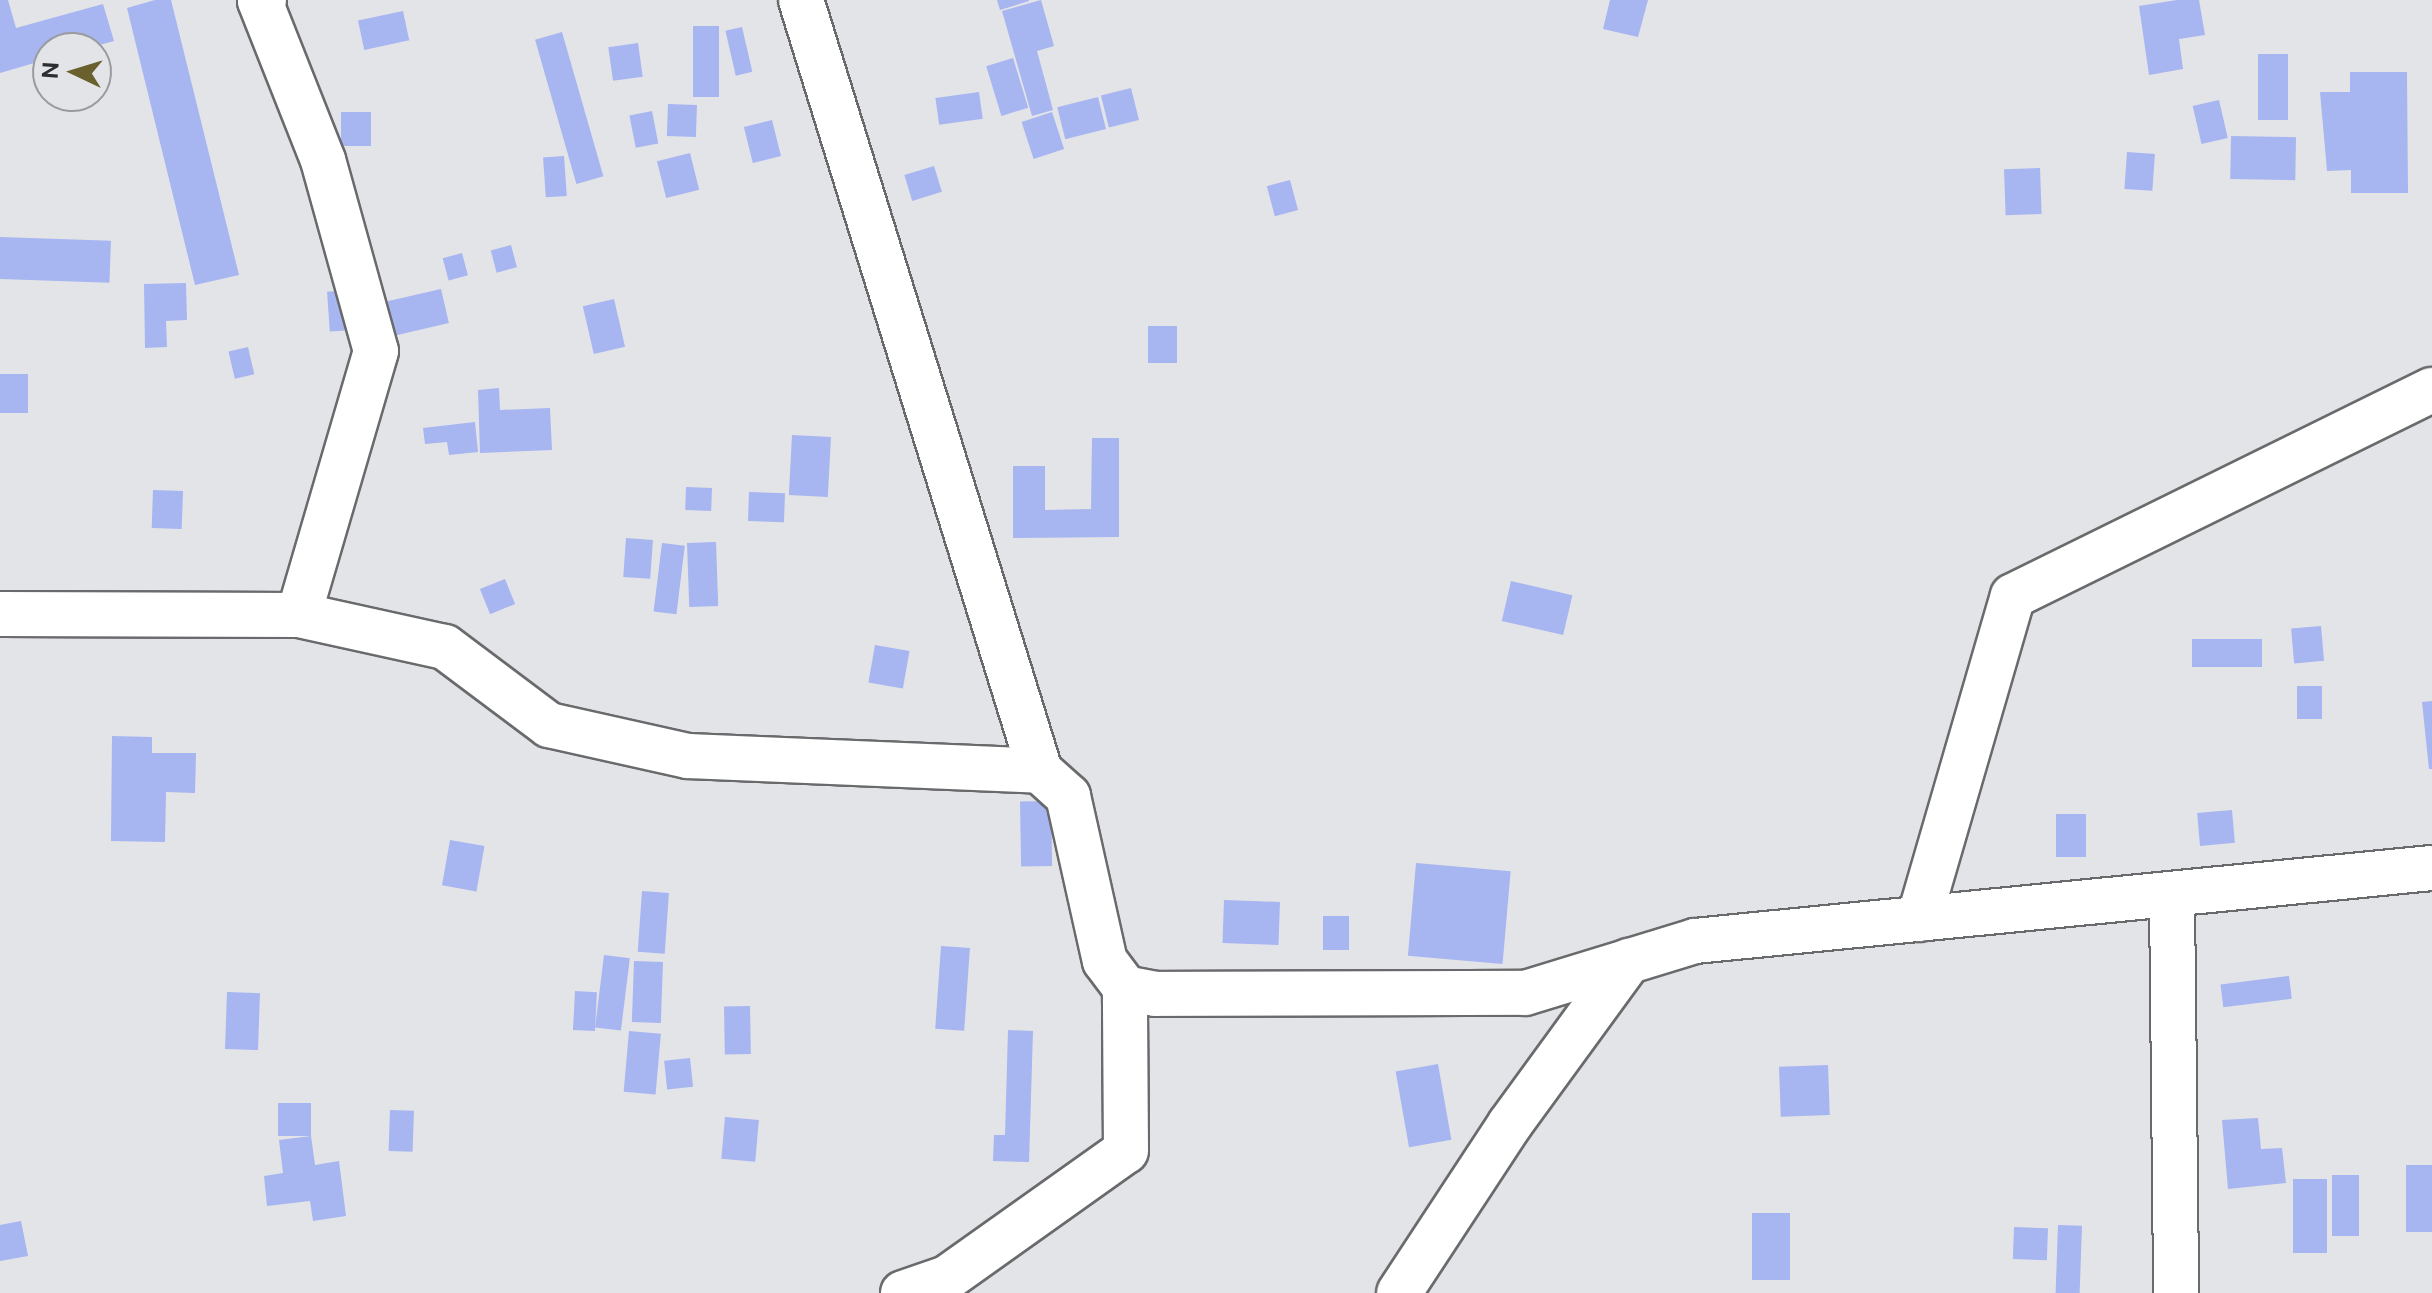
<!DOCTYPE html>
<html>
<head>
<meta charset="utf-8">
<style>
	body { margin:0 }
	#map { position:relative; width:2432px; height:1293px; overflow:hidden; background:#e3e4e7; font-family:"Public Sans",sans-serif }
	div>[style] { position:absolute }
	[style*='--x'] { left:calc(var(--x)*1px); top:calc(var(--y)*1px); width:calc(var(--w)*1px); rotate:calc(var(--a)*1deg) }
	.building>* { inset:0; background:#a7b5f1; transform-origin:0 0 }
	.roads { filter:drop-shadow(2px 0 #696a6c) drop-shadow(-2px 0 #696a6c) drop-shadow(0 2px #696a6c) drop-shadow(0 -2px #696a6c) }
	.minor>* { height:44px; margin:-22px; padding:0 22px; transform-origin:22px; border-radius:22px; background:#fff }
	span { translate:-50% -50%; white-space:nowrap; text-align:center; line-height:1.15; -webkit-text-stroke:6px #e3e4e7; paint-order:stroke }
	.north { position:absolute; left:32px; top:32px; width:80px; height:80px; box-sizing:border-box; background:#e3e4e7; border:2px solid #9a9b9d; border-radius:50%; rotate:274deg; font-size:22px; font-weight:700; line-height:32px; text-align:center; color:#2d2d2f }
	.north::after { content:''; display:block; margin:auto; width:28px; height:36px; background:#6a602d; clip-path:polygon(50% 0,100% 100%,50% 72%,0 100%) }
</style>
</head>
<body>
<div id="map">
	<div class="building">
		<i style="clip-path:polygon(0 0,8px 0,16px 28px,103px 4px,114px 41px,88px 48px,48px 48px,48px 59px,0 73px)"></i>
		<i style="clip-path:polygon(155px 0,171px 0,239px 275px,195px 285px,127px 8px)"></i>
		<i style="clip-path:polygon(997px 0,1029px 0,1029px 1px,1000px 10px)"></i>
		<i style="clip-path:polygon(1041px 0,1054px 46px,1037px 51px,1053px 110px,1032px 116px,1002px 11px)"></i>
		<i style="clip-path:polygon(1610px 0,1648px 0,1638px 37px,1603px 29px)"></i>
		<i style="clip-path:polygon(2177px 0,2199px 0,2205px 35px,2179px 39px,2183px 69px,2149px 75px,2139px 6px)"></i>
		<i style="left:403px;top:11px;width:30px;height:46px;rotate:78deg"></i>
		<i style="left:693px;top:26px;width:26px;height:71px"></i>
		<i style="left:742px;top:27px;width:46px;height:17px;rotate:77deg"></i>
		<i style="left:562px;top:32px;width:150px;height:28px;rotate:74deg"></i>
		<i style="left:638px;top:43px;width:34px;height:30px;rotate:82deg"></i>
		<i style="left:2258px;top:54px;width:30px;height:66px"></i>
		<i style="left:1013px;top:58px;width:52px;height:28px;rotate:73deg"></i>
		<i style="clip-path:polygon(2350px 72px,2407px 72px,2408px 193px,2351px 193px,2351px 170px,2327px 171px,2320px 92px,2350px 92px)"></i>
		<i style="left:1131px;top:88px;width:33px;height:31px;rotate:76deg"></i>
		<i style="left:979px;top:92px;width:27px;height:44px;rotate:82deg"></i>
		<i style="left:1098px;top:97px;width:33px;height:42px;rotate:76deg"></i>
		<i style="left:2219px;top:100px;width:39px;height:27px;rotate:77deg"></i>
		<i style="left:668px;top:104px;width:29px;height:32px;rotate:2deg"></i>
		<i style="left:652px;top:111px;width:33px;height:23px;rotate:79deg"></i>
		<i style="left:341px;top:112px;width:30px;height:34px"></i>
		<i style="left:1052px;top:112px;width:39px;height:32px;rotate:72deg"></i>
		<i style="left:772px;top:120px;width:37px;height:29px;rotate:76deg"></i>
		<i style="left:2231px;top:136px;width:65px;height:43px;rotate:1deg"></i>
		<i style="left:2127px;top:152px;width:28px;height:37px;rotate:4deg"></i>
		<i style="left:690px;top:153px;width:38px;height:34px;rotate:76deg"></i>
		<i style="left:564px;top:156px;width:40px;height:21px;rotate:86deg"></i>
		<i style="left:934px;top:166px;width:27px;height:31px;rotate:73deg"></i>
		<i style="left:2040px;top:168px;width:46px;height:36px;rotate:88deg"></i>
		<i style="left:1290px;top:180px;width:31px;height:24px;rotate:75deg"></i>
		<i style="left:0;top:237px;width:111px;height:42px;rotate:2deg"></i>
		<i style="left:511px;top:245px;width:23px;height:21px;rotate:75deg"></i>
		<i style="left:462px;top:253px;width:23px;height:20px;rotate:75deg"></i>
		<i style="clip-path:polygon(186px 283px,187px 320px,166px 321px,167px 347px,145px 348px,144px 284px)"></i>
		<i style="left:441px;top:289px;width:35px;height:55px;rotate:77deg"></i>
		<i style="left:351px;top:290px;width:40px;height:24px;rotate:86deg"></i>
		<i style="left:614px;top:299px;width:49px;height:32px;rotate:77deg"></i>
		<i style="left:1148px;top:326px;width:29px;height:37px"></i>
		<i style="left:248px;top:347px;width:28px;height:20px;rotate:77deg"></i>
		<i style="left:0;top:374px;width:28px;height:39px"></i>
		<i style="clip-path:polygon(499px 388px,500px 410px,550px 408px,552px 450px,480px 453px,478px 390px)"></i>
		<i style="clip-path:polygon(475px 422px,478px 452px,449px 455px,447px 442px,425px 444px,423px 428px)"></i>
		<i style="left:792px;top:435px;width:39px;height:60px;rotate:3deg"></i>
		<i style="clip-path:polygon(1092px 438px,1119px 438px,1119px 537px,1013px 538px,1013px 466px,1045px 466px,1045px 510px,1091px 509px)"></i>
		<i style="left:686px;top:487px;width:26px;height:23px;rotate:2deg"></i>
		<i style="left:153px;top:490px;width:30px;height:38px;rotate:2deg"></i>
		<i style="left:749px;top:492px;width:36px;height:29px;rotate:2deg"></i>
		<i style="left:626px;top:538px;width:27px;height:39px;rotate:4deg"></i>
		<i style="left:716px;top:542px;width:64px;height:29px;rotate:88deg"></i>
		<i style="left:662px;top:543px;width:23px;height:69px;rotate:7deg"></i>
		<i style="left:505px;top:579px;width:27px;height:27px;rotate:68deg"></i>
		<i style="left:1511px;top:581px;width:63px;height:41px;rotate:13deg"></i>
		<i style="left:2321px;top:626px;width:35px;height:30px;rotate:85deg"></i>
		<i style="left:2192px;top:639px;width:70px;height:28px"></i>
		<i style="left:875px;top:645px;width:35px;height:38px;rotate:10deg"></i>
		<i style="left:2297px;top:686px;width:25px;height:33px"></i>
		<i style="clip-path:polygon(2432px 701px,2432px 769px,2429px 769px,2422px 702px)"></i>
		<i style="clip-path:polygon(112px 736px,152px 737px,152px 753px,196px 753px,195px 793px,166px 792px,165px 842px,111px 841px)"></i>
		<i style="left:1051px;top:801px;width:65px;height:31px;rotate:89deg"></i>
		<i style="left:2232px;top:810px;width:33px;height:35px;rotate:85deg"></i>
		<i style="left:2056px;top:814px;width:30px;height:43px"></i>
		<i style="left:450px;top:840px;width:35px;height:46px;rotate:10deg"></i>
		<i style="left:1416px;top:863px;width:95px;height:93px;rotate:5deg"></i>
		<i style="left:642px;top:891px;width:27px;height:61px;rotate:4deg"></i>
		<i style="left:1224px;top:900px;width:56px;height:43px;rotate:2deg"></i>
		<i style="left:1349px;top:916px;width:34px;height:26px;rotate:90deg"></i>
		<i style="left:941px;top:946px;width:29px;height:83px;rotate:4deg"></i>
		<i style="left:604px;top:955px;width:26px;height:73px;rotate:7deg"></i>
		<i style="left:634px;top:961px;width:29px;height:61px;rotate:2deg"></i>
		<i style="left:2289px;top:976px;width:23px;height:69px;rotate:83deg"></i>
		<i style="left:575px;top:991px;width:22px;height:39px;rotate:3deg"></i>
		<i style="left:227px;top:992px;width:33px;height:57px;rotate:2deg"></i>
		<i style="left:750px;top:1006px;width:48px;height:26px;rotate:89deg"></i>
		<i style="clip-path:polygon(1008px 1030px,1033px 1031px,1029px 1162px,993px 1161px,994px 1135px,1005px 1135px)"></i>
		<i style="left:629px;top:1031px;width:32px;height:61px;rotate:5deg"></i>
		<i style="left:690px;top:1058px;width:29px;height:26px;rotate:84deg"></i>
		<i style="left:1438px;top:1064px;width:77px;height:43px;rotate:80deg"></i>
		<i style="left:1828px;top:1065px;width:50px;height:49px;rotate:88deg"></i>
		<i style="left:278px;top:1103px;width:33px;height:33px"></i>
		<i style="left:390px;top:1110px;width:24px;height:41px;rotate:2deg"></i>
		<i style="left:725px;top:1117px;width:34px;height:42px;rotate:5deg"></i>
		<i style="clip-path:polygon(2258px 1118px,2261px 1149px,2282px 1148px,2286px 1183px,2228px 1189px,2222px 1120px)"></i>
		<i style="clip-path:polygon(311px 1136px,315px 1165px,339px 1161px,346px 1216px,313px 1221px,310px 1201px,267px 1206px,264px 1176px,283px 1173px,279px 1140px)"></i>
		<i style="left:2406px;top:1165px;width:26px;height:67px"></i>
		<i style="left:2332px;top:1175px;width:27px;height:61px"></i>
		<i style="left:2293px;top:1179px;width:34px;height:74px"></i>
		<i style="left:1752px;top:1213px;width:38px;height:67px"></i>
		<i style="clip-path:polygon(21px 1221px,28px 1256px,0 1261px,0 1225px)"></i>
		<i style="left:2058px;top:1225px;width:24px;height:68px;rotate:2deg"></i>
		<i style="left:2014px;top:1227px;width:34px;height:32px;rotate:2deg"></i>
	</div>
	<div class="roads">
		<div class="minor">
			<i style="--x:264;--y:0;--w:4;--a:166"></i>
			<i style="--x:260;--y:1;--w:171;--a:68.4"></i>
			<i style="--x:323;--y:160;--w:198;--a:74.5"></i>
			<i style="--x:376;--y:351;--w:275;--a:106.3"></i>
			<i style="--x:801;--y:0;--w:807;--a:72.78"></i>
			<i style="--x:0;--y:614;--w:299;--a:0.2"></i>
			<i style="--x:299;--y:615;--w:149;--a:12.4"></i>
			<i style="--x:445;--y:647;--w:130;--a:36.9"></i>
			<i style="--x:549;--y:725;--w:142;--a:12.6"></i>
			<i style="--x:688;--y:756;--w:352;--a:2.4"></i>
			<i style="--x:1040;--y:771;--w:38;--a:42"></i>
			<i style="--x:1068;--y:796;--w:169;--a:77.4"></i>
			<i style="--x:1105;--y:961;--w:34;--a:53"></i>
			<i style="--x:1125;--y:988;--w:31;--a:11"></i>
			<i style="--x:1155;--y:994;--w:370;--a:-0.2"></i>
			<i style="--x:1525;--y:993;--w:178;--a:-17"></i>
			<i style="--x:1695;--y:941;--w:741;--a:-5.66"></i>
			<i style="--x:2172;--y:897;--w:396;--a:89.4"></i>
			<i style="--x:1919;--y:919;--w:336;--a:-73.8"></i>
			<i style="--x:2013;--y:596;--w:467;--a:-26.2"></i>
			<i style="--x:903;--y:1293;--w:46;--a:-18.8"></i>
			<i style="--x:947;--y:1278;--w:219;--a:-35.4"></i>
			<i style="--x:1126;--y:1151;--w:163;--a:-90.4"></i>
			<i style="--x:1399;--y:1293;--w:202;--a:-56.7"></i>
			<i style="--x:1510;--y:1124;--w:202;--a:-53.9"></i>
		</div>
	</div>
	<div class="north">N</div>
</div>
</body>
</html>
